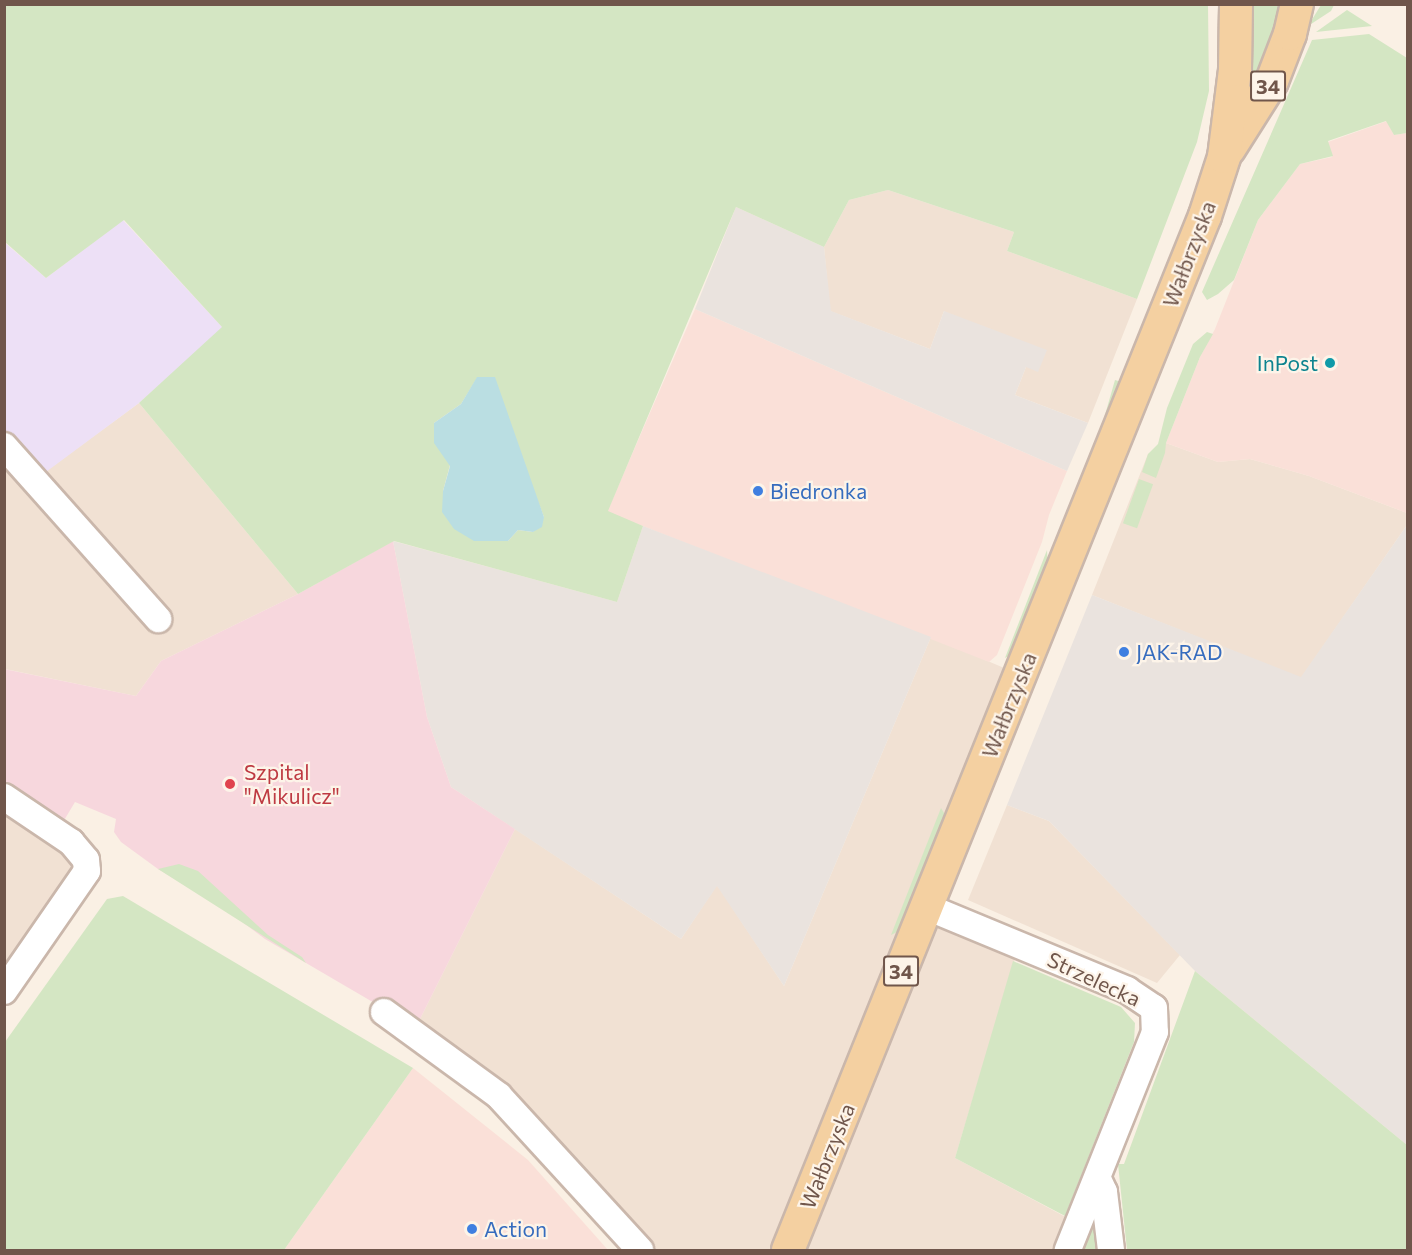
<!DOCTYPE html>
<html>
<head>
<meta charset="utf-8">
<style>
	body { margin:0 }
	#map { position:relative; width:1412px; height:1255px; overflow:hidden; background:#faf0e4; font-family:Commissioner,sans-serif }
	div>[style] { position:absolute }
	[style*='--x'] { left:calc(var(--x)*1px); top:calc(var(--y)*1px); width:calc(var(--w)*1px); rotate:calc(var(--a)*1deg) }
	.residential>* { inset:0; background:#f1e1d3 }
	.commercial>* { inset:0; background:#fae0d8 }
	.industrial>* { inset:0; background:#eae3de }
	.education>* { inset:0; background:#ede0f6 }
	.medical>* { inset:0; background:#f7d7dd }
	.green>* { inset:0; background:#d4e6c3; transform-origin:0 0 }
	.water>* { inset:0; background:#badee2 }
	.roads { filter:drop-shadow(2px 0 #cab7ab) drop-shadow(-2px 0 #cab7ab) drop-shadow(0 2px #cab7ab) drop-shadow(0 -2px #cab7ab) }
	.minor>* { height:26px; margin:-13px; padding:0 13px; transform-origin:13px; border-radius:13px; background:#fff }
	.major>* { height:32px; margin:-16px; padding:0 16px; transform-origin:16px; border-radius:16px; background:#f4d0a1 }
	.dots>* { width:16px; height:16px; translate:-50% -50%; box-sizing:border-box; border:3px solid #fdf4e9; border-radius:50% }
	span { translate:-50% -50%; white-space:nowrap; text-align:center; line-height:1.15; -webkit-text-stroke:4.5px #fdf4e9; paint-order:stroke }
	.shield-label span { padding:2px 4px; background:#fdf4e9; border:2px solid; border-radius:4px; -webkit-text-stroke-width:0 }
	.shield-label { font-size:20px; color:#70564b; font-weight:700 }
	.street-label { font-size:21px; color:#70564b }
	.culture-label { font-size:21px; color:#0d838f }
	.right { translate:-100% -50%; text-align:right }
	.shop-label { font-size:21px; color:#366cbe }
	.left { translate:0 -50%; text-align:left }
	.health-label { font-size:21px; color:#be3a42 }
	.frame { position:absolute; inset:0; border:6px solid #70564b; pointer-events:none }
</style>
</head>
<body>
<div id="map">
	<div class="residential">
		<i style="clip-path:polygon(888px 190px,1014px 232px,1007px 251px,1137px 299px,1088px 423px,1015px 395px,1026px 367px,944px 311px,930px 349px,830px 311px,824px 247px,849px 200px)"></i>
		<i style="clip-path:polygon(139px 403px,298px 594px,161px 661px,136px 696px,5px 669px,4px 468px,23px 488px)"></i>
		<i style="clip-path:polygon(1166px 443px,1218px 462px,1250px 459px,1309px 476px,1407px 513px,1407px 525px,1301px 678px,1092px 595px,1148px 454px)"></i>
		<i style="clip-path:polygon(931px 637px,1016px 673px,919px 910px,1018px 949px,955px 1158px,1090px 1230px,1081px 1250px,643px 1250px,418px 1023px,515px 829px,681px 939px,717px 885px,784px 986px)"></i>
		<i style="clip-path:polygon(5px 800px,85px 868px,5px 984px)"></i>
		<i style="clip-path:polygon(1007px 805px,1049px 821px,1180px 955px,1157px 983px,968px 900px)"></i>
	</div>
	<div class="commercial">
		<i style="clip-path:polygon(1387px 121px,1394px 135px,1407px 133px,1407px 513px,1309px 476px,1250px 459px,1218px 462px,1166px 443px,1200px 357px,1215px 329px,1258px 220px,1300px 164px,1332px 157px,1328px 142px)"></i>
		<i style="clip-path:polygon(695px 309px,1067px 471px,1049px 515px,1042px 542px,997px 655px,989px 662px,607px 512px)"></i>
		<i style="clip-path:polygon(413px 1068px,528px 1160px,608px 1250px,284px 1250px)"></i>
	</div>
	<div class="industrial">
		<i style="clip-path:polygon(736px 207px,824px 247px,831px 311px,930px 349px,944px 311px,1047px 350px,1038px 372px,1026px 367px,1015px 395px,1088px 423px,1067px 471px,695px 309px)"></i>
		<i style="clip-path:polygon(1407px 525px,1407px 1145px,1195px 971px,1049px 821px,1007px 805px,1092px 595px,1301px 677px)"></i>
		<i style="clip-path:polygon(643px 526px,931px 637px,784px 986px,717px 886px,681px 939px,451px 787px,427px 717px,393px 541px,617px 602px)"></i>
	</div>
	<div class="education">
		<i style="clip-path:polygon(123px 220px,223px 328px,139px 403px,23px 489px,5px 468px,4px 242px,46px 278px)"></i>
	</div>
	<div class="medical">
		<i style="clip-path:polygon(393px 541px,427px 717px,451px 787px,515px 829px,418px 1023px,412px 1025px,265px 939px,225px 909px,158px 869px,121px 842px,114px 832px,116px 819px,75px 802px,63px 822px,5px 781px,4px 669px,136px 696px,161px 661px,298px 594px)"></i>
	</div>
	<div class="green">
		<i style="clip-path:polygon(evenodd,5px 5px,1208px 5px,1209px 91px,1197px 142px,1137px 299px,1007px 251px,1014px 232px,888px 190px,849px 200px,824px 247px,736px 207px,608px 511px,643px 526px,617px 602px,394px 541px,298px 594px,139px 403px,222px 327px,124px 220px,46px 278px,5px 242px,5px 5px,477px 378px,525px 468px,544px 517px,533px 532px,518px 530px,508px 541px,443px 491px,450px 465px,434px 423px,461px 404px,477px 378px)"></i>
		<i style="clip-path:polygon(1253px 5px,1283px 5px,1274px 41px,1245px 110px,1249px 22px)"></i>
		<i style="clip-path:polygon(1321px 5px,1334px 5px,1331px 11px,1308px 26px)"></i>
		<i style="clip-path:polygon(1347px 10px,1372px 26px,1316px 32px)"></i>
		<i style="clip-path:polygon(1369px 34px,1407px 58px,1407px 133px,1394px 135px,1386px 121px,1328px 141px,1333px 156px,1300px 164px,1258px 220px,1234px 280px,1218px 294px,1207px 300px,1202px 292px,1312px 40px)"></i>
		<i style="clip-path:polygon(1207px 332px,1213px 334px,1200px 357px,1166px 443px,1165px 453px,1156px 478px,1142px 472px,1148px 454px,1158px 444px,1167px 408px,1193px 344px)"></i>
		<i style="left:1115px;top:380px;width:7px;height:141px;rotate:16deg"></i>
		<i style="left:1139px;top:479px;width:15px;height:47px;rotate:20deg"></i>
		<i style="clip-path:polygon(1047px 550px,1048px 570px,1012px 654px,1005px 658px)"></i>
		<i style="clip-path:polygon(941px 808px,947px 818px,901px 930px,891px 935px)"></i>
		<i style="clip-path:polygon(179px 864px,198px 871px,268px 935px,302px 957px,306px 963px,158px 869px)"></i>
		<i style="clip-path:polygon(123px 896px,413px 1068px,284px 1250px,5px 1250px,5px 1042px,107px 899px)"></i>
		<i style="clip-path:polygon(1013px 961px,1121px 1007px,1135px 1023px,1134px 1042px,1065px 1216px,955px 1158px)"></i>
		<i style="clip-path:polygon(1195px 971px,1407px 1145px,1407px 1250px,1127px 1250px,1118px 1164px,1124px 1164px)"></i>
		<i style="clip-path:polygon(1100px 1206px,1105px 1250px,1081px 1250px,1090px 1230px)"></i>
	</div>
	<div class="water">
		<i style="clip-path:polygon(477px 377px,495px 377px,544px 517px,542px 527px,533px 532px,518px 530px,508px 541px,474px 541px,454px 529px,442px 512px,443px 491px,450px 466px,434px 443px,434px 423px,461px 404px)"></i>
	</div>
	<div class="roads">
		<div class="minor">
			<i style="--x:4;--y:446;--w:232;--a:48.3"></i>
			<i style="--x:4;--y:797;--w:81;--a:33.9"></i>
			<i style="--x:71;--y:842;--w:23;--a:50"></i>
			<i style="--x:86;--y:860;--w:11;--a:85"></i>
			<i style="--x:87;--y:871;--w:146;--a:124.7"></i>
			<i style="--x:927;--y:907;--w:217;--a:22.5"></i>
			<i style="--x:1127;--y:990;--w:32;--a:34"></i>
			<i style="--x:1154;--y:1008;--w:24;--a:88"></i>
			<i style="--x:1155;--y:1032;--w:235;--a:111.8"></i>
			<i style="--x:384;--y:1012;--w:142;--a:36.1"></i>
			<i style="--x:499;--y:1096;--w:209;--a:47.5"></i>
			<i style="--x:1098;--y:1179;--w:14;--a:65"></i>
			<i style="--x:1104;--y:1192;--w:58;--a:83.1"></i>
		</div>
		<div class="major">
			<i style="--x:1229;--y:149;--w:80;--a:-57.7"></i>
			<i style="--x:1272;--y:81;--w:50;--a:-69"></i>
			<i style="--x:1290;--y:34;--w:31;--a:-77"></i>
			<i style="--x:788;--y:1250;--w:1115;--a:-68.04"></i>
			<i style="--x:1205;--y:216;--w:62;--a:-72.1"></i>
			<i style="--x:1224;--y:157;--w:88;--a:-82.8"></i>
			<i style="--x:1235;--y:70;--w:66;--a:-89.1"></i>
		</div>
	</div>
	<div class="dots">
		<i style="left:1330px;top:363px;background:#0f9aa8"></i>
		<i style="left:758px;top:491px;background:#3f7fe0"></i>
		<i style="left:1124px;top:652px;background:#3f7fe0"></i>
		<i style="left:230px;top:784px;background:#e0444e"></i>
		<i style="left:472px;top:1229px;background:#3f7fe0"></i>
	</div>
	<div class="shield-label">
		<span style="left:1268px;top:86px">34</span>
		<span style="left:901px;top:971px">34</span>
	</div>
	<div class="street-label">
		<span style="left:1189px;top:254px;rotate:-69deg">Wałbrzyska</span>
		<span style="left:1009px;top:705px;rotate:-68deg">Wałbrzyska</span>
		<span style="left:1094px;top:979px;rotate:25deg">Strzelecka</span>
		<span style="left:827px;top:1156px;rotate:-68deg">Wałbrzyska</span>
	</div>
	<div class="culture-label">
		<span class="right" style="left:1318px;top:363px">InPost</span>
	</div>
	<div class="shop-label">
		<span class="left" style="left:770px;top:491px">Biedronka</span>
		<span class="left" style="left:1136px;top:652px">JAK-RAD</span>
		<span class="left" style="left:484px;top:1229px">Action</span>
	</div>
	<div class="health-label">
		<span class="left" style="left:244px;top:784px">Szpital<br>"Mikulicz"</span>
	</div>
	<div class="frame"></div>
</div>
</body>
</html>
